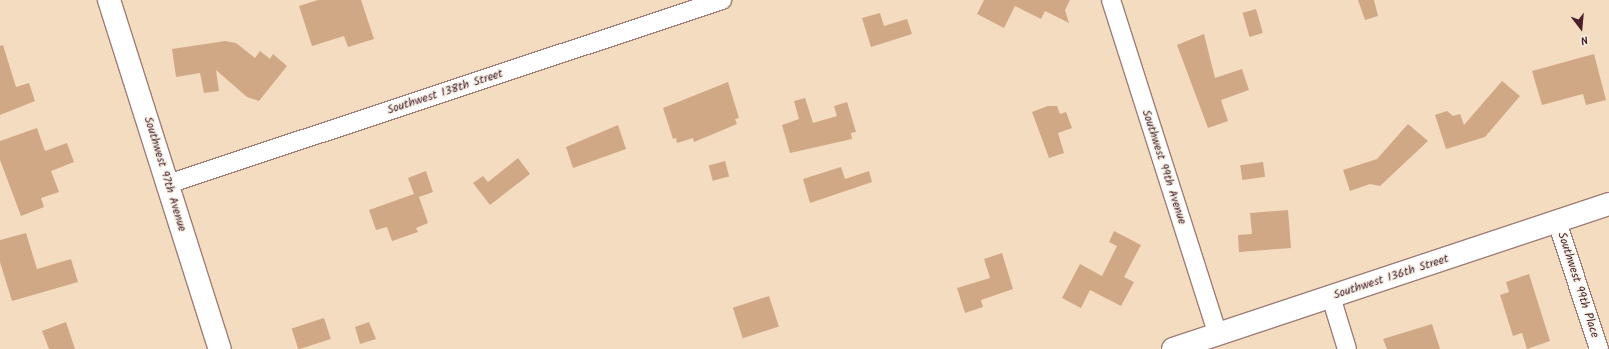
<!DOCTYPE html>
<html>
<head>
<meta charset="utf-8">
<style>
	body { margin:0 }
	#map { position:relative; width:1609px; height:349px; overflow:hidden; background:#f3dcc0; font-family:Kalam,sans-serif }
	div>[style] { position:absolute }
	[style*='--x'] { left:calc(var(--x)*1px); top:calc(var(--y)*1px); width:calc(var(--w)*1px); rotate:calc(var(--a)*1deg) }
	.building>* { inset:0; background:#d1a886; transform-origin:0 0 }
	.roads { filter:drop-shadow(1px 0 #9e7e76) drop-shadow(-1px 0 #9e7e76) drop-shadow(0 1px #9e7e76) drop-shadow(0 -1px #9e7e76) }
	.minor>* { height:18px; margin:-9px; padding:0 9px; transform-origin:9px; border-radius:9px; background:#fff }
	.tertiary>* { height:22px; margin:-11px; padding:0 11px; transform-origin:11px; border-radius:11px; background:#fff }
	span { translate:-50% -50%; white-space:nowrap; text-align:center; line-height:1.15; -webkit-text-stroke:3px #f7f3e8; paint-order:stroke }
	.street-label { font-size:12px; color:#4a1f2b }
	.north { position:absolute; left:1561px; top:8px; width:40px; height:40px; -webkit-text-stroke:3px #f7f3e8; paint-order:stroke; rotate:164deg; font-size:11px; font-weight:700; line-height:16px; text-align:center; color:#4a1f2b }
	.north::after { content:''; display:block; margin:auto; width:14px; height:18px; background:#4a1f2b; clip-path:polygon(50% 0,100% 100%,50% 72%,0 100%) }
</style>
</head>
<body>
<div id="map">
	<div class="building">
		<i style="clip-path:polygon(318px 0,361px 0,374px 39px,348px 47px,344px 36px,312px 46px,299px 6px)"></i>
		<i style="clip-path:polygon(984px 0,1070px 0,1065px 10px,1069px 23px,1045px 11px,1041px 19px,1015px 6px,1004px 28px,977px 14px)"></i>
		<i style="clip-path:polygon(1358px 0,1374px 0,1378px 16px,1365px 20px)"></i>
		<i style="left:1256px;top:9px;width:25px;height:14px;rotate:74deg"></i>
		<i style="clip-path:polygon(880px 13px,884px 26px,907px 19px,912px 34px,871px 47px,862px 18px)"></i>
		<i style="clip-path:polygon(1204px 34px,1215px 78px,1242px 69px,1249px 90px,1221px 100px,1228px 121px,1208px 128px,1177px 45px)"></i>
		<i style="clip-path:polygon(225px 41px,236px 43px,255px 58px,260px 51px,270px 59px,273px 54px,287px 66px,259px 101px,247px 97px,216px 70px,219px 91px,204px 93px,200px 73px,176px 77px,172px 49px)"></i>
		<i style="clip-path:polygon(3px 45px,16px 87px,29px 83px,35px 101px,0 115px,0 46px)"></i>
		<i style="clip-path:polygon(1594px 54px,1606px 100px,1586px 105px,1583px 94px,1542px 105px,1532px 71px)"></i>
		<i style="clip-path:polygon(1502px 81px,1520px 96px,1485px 137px,1446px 149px,1435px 115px,1447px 111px,1453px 116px,1460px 114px,1464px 125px)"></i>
		<i style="clip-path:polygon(728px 82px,739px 118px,735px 119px,737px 124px,694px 142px,693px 138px,677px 143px,676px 138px,673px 139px,663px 108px)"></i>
		<i style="clip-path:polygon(805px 98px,813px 123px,837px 116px,834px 106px,847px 102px,856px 132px,851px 133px,852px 139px,790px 153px,782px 125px,799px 119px,794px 101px)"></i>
		<i style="clip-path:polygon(1048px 106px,1057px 106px,1060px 114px,1066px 112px,1072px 128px,1058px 133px,1064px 153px,1049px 158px,1032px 112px)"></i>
		<i style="clip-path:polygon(1408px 124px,1428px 141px,1380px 186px,1370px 184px,1350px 191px,1343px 170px,1377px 159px)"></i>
		<i style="clip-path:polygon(618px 125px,626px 149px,573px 168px,566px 147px)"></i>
		<i style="clip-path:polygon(37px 128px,45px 151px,67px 143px,74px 162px,51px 171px,59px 192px,41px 198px,44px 207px,21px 216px,0 160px,0 141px)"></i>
		<i style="clip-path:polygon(518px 158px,530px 174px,490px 205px,473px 183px,483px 176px,488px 182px)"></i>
		<i style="left:725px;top:161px;width:16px;height:17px;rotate:75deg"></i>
		<i style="left:1263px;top:162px;width:15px;height:23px;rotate:82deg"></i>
		<i style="clip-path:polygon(841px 167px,845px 179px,869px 171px,872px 182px,810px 203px,803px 179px)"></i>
		<i style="clip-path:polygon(426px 171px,433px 192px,419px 197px,428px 223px,416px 228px,418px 232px,392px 241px,387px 227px,376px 230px,369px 210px,414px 194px,408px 178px)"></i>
		<i style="clip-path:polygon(1288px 210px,1291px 248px,1239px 252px,1238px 235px,1252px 234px,1250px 213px)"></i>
		<i style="clip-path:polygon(1114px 231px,1141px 245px,1124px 277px,1134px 282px,1121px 306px,1090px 290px,1081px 308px,1062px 298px,1080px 264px,1102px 276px,1117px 246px,1109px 242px)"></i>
		<i style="clip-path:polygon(26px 233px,37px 269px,71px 259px,78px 282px,12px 301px,0 262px,0 240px)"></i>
		<i style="clip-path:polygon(1002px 253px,1013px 289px,981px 300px,983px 307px,965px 313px,957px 288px,990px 278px,984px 259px)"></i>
		<i style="clip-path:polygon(1529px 274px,1550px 341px,1527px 349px,1522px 333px,1513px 336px,1500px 295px,1509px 292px,1506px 282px)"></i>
		<i style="left:769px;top:296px;width:32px;height:38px;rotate:72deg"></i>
		<i style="left:324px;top:318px;width:22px;height:34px;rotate:72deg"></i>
		<i style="clip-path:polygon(66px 322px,75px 349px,49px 349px,42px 331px)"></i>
		<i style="clip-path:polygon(369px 322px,376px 339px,360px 344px,355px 327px)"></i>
		<i style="clip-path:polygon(1432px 324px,1440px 349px,1387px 349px,1383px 339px)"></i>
	</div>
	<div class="roads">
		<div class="minor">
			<i style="--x:1111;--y:0;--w:352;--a:72.3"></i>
			<i style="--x:168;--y:184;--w:584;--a:-18.37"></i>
			<i style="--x:1557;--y:222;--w:134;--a:71.7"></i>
			<i style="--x:1331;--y:297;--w:54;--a:72.9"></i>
		</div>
		<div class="tertiary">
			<i style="--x:109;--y:0;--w:366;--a:72.4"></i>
			<i style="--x:1173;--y:349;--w:459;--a:-18.4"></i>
		</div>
	</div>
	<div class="street-label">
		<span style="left:445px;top:92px;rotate:-18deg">Southwest 138th Street</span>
		<span style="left:1164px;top:167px;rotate:72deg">Southwest 99th Avenue</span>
		<span style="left:165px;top:174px;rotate:73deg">Southwest 97th Avenue</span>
		<span style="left:1391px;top:277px;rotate:-18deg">Southwest 136th Street</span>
		<span style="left:1578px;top:285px;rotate:72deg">Southwest 99th Place</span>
	</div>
	<div class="north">N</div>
</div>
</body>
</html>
